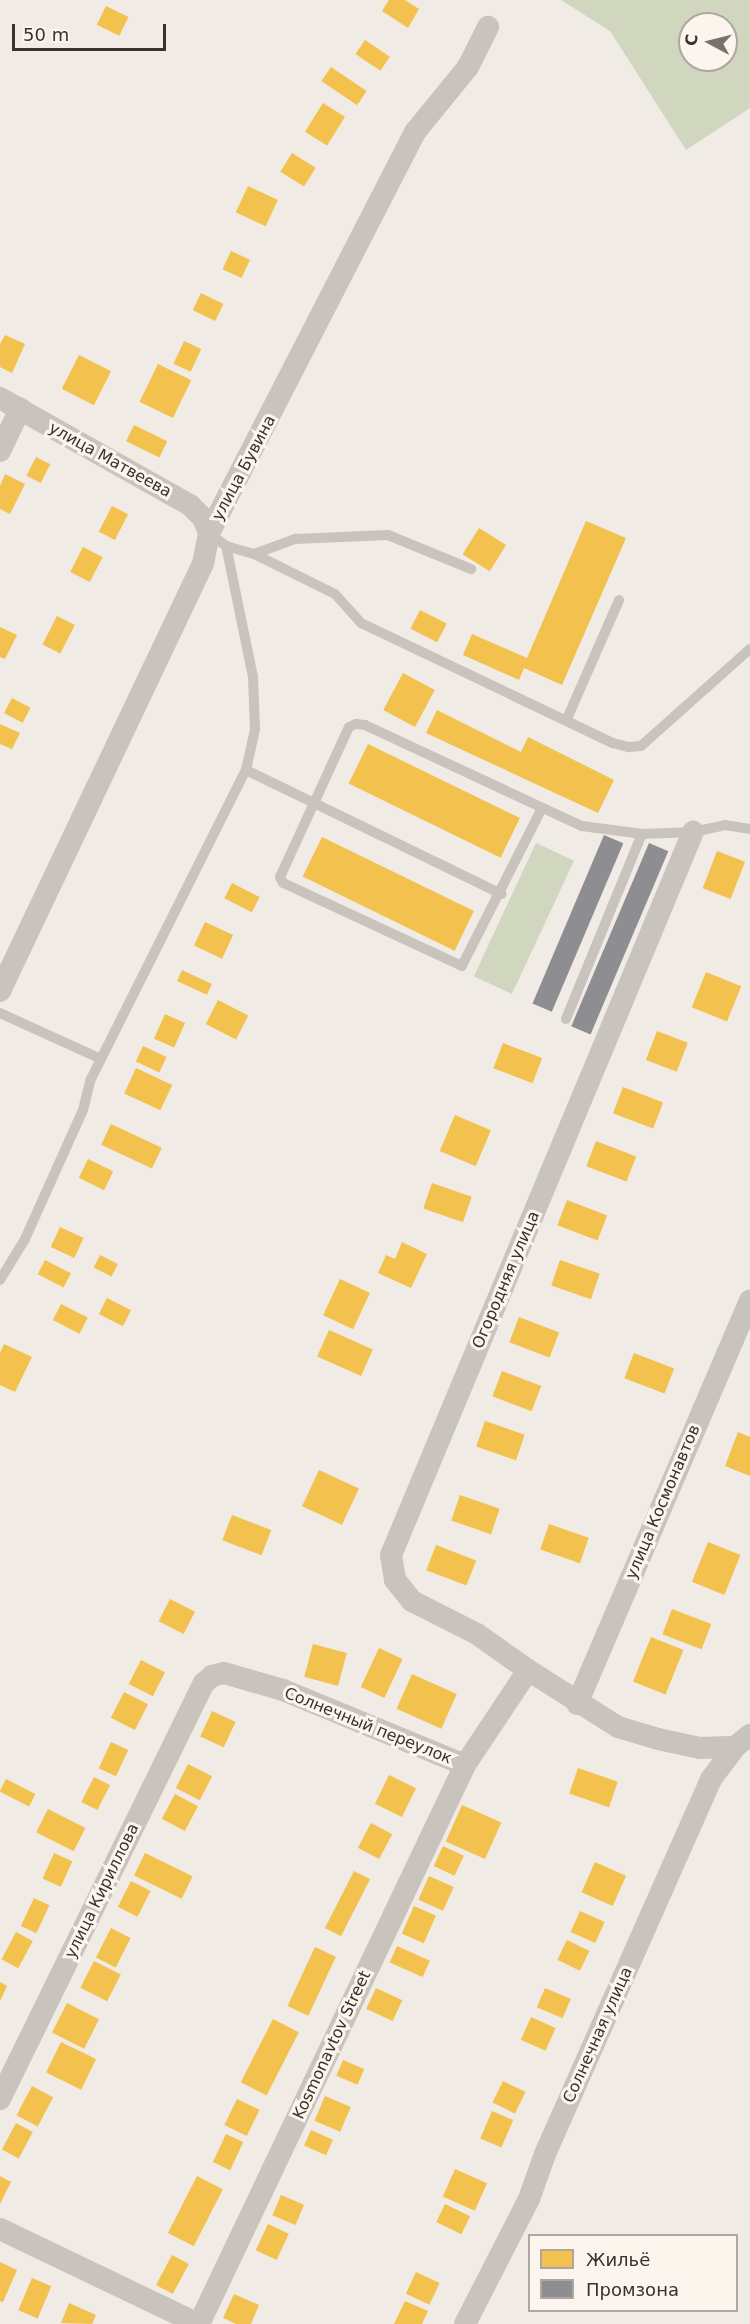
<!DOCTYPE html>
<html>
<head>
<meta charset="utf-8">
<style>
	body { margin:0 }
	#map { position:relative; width:750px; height:2324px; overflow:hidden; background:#f0ebe5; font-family:"DejaVu Sans",sans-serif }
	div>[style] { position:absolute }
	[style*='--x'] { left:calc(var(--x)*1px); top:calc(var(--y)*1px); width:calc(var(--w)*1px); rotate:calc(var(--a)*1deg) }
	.green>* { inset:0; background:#d1d6bf; transform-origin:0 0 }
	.homes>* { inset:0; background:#f2c14e; transform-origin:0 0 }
	.industry>* { inset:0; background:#8d8d92; transform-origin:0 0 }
	.service>* { height:10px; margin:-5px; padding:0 5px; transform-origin:5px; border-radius:5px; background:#c9c3be }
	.minor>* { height:22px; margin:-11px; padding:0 11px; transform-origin:11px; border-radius:11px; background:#c9c3be }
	span { translate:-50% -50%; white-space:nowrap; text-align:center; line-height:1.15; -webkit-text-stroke:6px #fbf5ee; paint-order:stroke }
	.street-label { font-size:16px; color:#3b302b }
	.legend { position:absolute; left:528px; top:2234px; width:210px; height:78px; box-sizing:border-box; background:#fbf5ee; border:2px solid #aea6a0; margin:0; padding:8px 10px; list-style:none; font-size:18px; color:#3b302b }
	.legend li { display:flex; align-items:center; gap:12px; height:30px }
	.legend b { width:30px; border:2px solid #aea6a0 }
	.north { position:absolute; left:678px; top:12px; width:60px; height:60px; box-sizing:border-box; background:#fbf5ee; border:2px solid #aea6a0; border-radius:50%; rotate:277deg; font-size:16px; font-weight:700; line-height:24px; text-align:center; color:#3b302b }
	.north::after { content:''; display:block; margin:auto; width:21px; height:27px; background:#7a716c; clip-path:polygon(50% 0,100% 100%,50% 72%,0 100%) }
	.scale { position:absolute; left:12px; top:24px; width:154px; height:27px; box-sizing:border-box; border:3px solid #3b302b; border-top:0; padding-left:8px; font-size:18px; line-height:21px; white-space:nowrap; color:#3b302b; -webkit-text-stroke:4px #fbf5ee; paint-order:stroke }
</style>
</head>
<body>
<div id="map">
	<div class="green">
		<i style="clip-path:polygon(evenodd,561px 0,750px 0,750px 108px,686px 150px,610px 31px,561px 0,690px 24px,726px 24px,726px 60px,690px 60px,690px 24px)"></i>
		<i style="left:536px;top:843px;width:42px;height:147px;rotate:25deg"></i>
	</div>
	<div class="homes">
		<i style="clip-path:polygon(389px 0,405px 0,419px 9px,408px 28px,382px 11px)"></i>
		<i style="left:106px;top:6px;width:25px;height:21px;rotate:26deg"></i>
		<i style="left:365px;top:40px;width:30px;height:17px;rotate:34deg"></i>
		<i style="left:331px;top:67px;width:43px;height:17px;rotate:34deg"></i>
		<i style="left:323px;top:103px;width:26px;height:34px;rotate:32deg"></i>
		<i style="left:292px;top:153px;width:28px;height:22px;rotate:32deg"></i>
		<i style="left:248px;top:186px;width:33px;height:29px;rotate:25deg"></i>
		<i style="left:231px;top:251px;width:21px;height:20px;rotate:25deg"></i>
		<i style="left:201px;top:293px;width:25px;height:19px;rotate:26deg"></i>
		<i style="clip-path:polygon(5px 335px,25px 344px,12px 373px,0 367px,0 344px)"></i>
		<i style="left:184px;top:341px;width:19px;height:25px;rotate:25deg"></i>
		<i style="left:79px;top:355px;width:36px;height:38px;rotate:27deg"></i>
		<i style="left:158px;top:364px;width:37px;height:42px;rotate:26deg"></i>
		<i style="left:134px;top:425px;width:37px;height:18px;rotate:26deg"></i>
		<i style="left:36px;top:457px;width:16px;height:21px;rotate:27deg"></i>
		<i style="clip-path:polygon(5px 474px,25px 484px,10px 514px,0 509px,0 486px)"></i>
		<i style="left:112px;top:506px;width:18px;height:29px;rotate:27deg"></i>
		<i style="clip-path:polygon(586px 521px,626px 538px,562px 685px,524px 668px,519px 680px,463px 655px,472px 634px,527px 658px)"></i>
		<i style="left:479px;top:528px;width:32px;height:31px;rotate:32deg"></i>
		<i style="left:83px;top:547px;width:22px;height:28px;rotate:27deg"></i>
		<i style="left:420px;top:610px;width:30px;height:21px;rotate:27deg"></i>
		<i style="left:57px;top:616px;width:20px;height:32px;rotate:27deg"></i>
		<i style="clip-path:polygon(0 627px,17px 635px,5px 659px,0 657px)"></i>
		<i style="left:403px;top:673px;width:36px;height:42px;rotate:28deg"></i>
		<i style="left:12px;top:698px;width:21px;height:17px;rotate:28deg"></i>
		<i style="clip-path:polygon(437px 710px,521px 752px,528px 737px,614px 780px,598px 813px,426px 733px)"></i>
		<i style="clip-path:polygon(0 724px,20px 733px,12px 749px,0 744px)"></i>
		<i style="left:368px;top:744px;width:169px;height:44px;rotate:26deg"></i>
		<i style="left:322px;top:837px;width:169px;height:44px;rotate:26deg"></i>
		<i style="left:717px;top:851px;width:30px;height:40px;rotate:21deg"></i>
		<i style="left:232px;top:883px;width:31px;height:17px;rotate:27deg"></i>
		<i style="left:205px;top:922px;width:31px;height:26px;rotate:25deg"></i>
		<i style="left:182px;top:970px;width:33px;height:12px;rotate:25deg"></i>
		<i style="left:706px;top:972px;width:38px;height:38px;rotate:22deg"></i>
		<i style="left:218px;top:1000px;width:34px;height:27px;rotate:27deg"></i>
		<i style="left:165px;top:1014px;width:22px;height:27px;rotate:24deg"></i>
		<i style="left:657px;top:1031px;width:33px;height:31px;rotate:21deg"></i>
		<i style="left:503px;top:1043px;width:42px;height:27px;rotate:21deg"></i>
		<i style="left:143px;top:1046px;width:26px;height:17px;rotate:25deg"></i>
		<i style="left:136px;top:1068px;width:40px;height:28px;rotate:25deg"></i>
		<i style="left:623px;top:1087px;width:43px;height:28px;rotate:21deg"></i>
		<i style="left:455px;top:1115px;width:39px;height:39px;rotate:23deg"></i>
		<i style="left:111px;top:1124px;width:56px;height:23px;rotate:25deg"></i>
		<i style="left:596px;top:1141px;width:43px;height:27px;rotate:21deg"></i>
		<i style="left:88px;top:1159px;width:28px;height:21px;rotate:26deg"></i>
		<i style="left:432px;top:1183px;width:42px;height:27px;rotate:19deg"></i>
		<i style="left:567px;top:1200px;width:43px;height:27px;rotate:21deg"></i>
		<i style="left:60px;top:1227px;width:26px;height:22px;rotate:25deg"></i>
		<i style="clip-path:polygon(402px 1242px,427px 1254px,411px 1288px,378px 1273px,386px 1255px,395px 1259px)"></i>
		<i style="left:100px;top:1255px;width:20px;height:14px;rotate:27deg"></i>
		<i style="left:45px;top:1260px;width:29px;height:16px;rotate:27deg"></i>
		<i style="left:560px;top:1260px;width:42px;height:27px;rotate:19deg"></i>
		<i style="left:340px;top:1279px;width:33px;height:40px;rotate:25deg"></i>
		<i style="left:107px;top:1298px;width:27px;height:18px;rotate:27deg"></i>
		<i style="left:61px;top:1304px;width:30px;height:18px;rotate:27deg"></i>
		<i style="left:519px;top:1317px;width:43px;height:27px;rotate:21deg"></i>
		<i style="left:329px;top:1330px;width:48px;height:29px;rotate:24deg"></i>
		<i style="clip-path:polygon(4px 1344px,32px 1357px,15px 1392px,0 1385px,0 1353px)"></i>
		<i style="left:634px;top:1353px;width:43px;height:27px;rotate:21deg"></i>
		<i style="left:502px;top:1371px;width:42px;height:27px;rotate:21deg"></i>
		<i style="left:485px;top:1421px;width:42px;height:27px;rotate:19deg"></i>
		<i style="clip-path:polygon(738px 1432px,750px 1437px,750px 1476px,725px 1466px)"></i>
		<i style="left:319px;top:1470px;width:44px;height:40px;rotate:25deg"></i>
		<i style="left:460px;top:1495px;width:42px;height:27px;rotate:19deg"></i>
		<i style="left:232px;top:1515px;width:42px;height:27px;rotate:21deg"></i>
		<i style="left:549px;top:1524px;width:42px;height:27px;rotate:19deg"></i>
		<i style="left:708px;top:1542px;width:35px;height:43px;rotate:22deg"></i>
		<i style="left:436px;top:1545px;width:43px;height:27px;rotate:21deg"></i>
		<i style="left:170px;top:1599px;width:28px;height:25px;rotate:27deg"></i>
		<i style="left:672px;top:1609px;width:42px;height:27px;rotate:21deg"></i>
		<i style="left:651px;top:1637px;width:35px;height:48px;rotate:22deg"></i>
		<i style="left:313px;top:1644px;width:35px;height:34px;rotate:15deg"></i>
		<i style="left:379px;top:1648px;width:26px;height:43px;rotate:25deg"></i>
		<i style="left:141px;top:1660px;width:27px;height:27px;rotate:27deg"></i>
		<i style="left:412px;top:1674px;width:49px;height:38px;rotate:24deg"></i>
		<i style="left:124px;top:1692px;width:27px;height:29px;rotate:27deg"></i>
		<i style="left:212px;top:1711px;width:26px;height:28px;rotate:25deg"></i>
		<i style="left:111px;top:1742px;width:19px;height:29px;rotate:25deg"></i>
		<i style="left:188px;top:1764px;width:27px;height:27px;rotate:27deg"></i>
		<i style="left:578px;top:1768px;width:42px;height:27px;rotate:19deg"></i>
		<i style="left:389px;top:1775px;width:30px;height:32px;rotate:26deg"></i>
		<i style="left:94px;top:1777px;width:18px;height:28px;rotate:27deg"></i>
		<i style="left:6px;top:1779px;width:33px;height:14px;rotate:27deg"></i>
		<i style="left:175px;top:1794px;width:26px;height:28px;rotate:28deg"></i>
		<i style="left:462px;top:1805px;width:43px;height:40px;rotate:24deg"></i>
		<i style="left:48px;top:1809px;width:42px;height:26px;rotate:27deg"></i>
		<i style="left:371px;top:1823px;width:24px;height:28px;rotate:28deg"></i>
		<i style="left:443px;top:1846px;width:23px;height:22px;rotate:25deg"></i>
		<i style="left:54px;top:1853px;width:20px;height:28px;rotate:24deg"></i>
		<i style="left:145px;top:1853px;width:53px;height:25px;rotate:26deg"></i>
		<i style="left:595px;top:1862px;width:34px;height:33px;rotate:24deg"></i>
		<i style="left:354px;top:1871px;width:18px;height:64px;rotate:27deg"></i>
		<i style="left:429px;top:1876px;width:27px;height:26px;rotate:24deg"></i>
		<i style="left:131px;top:1881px;width:22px;height:29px;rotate:27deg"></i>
		<i style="left:34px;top:1898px;width:17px;height:31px;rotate:25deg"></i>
		<i style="left:414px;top:1906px;width:24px;height:30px;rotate:24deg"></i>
		<i style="left:580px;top:1911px;width:27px;height:23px;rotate:24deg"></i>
		<i style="left:111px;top:1928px;width:22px;height:33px;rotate:27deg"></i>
		<i style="left:16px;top:1932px;width:19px;height:31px;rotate:28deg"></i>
		<i style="left:567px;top:1940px;width:25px;height:22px;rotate:26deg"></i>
		<i style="left:397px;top:1946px;width:36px;height:18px;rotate:24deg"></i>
		<i style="left:315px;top:1947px;width:23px;height:65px;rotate:25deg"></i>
		<i style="left:94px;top:1961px;width:30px;height:30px;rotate:27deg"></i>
		<i style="clip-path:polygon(0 1982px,7px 1986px,0 2001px)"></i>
		<i style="left:376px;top:1988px;width:29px;height:23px;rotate:25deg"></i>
		<i style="left:545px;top:1988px;width:28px;height:21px;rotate:23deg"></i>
		<i style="left:67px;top:2003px;width:36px;height:33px;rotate:27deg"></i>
		<i style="left:531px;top:2017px;width:27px;height:25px;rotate:24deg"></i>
		<i style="left:273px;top:2019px;width:29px;height:71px;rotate:27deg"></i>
		<i style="left:61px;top:2042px;width:39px;height:34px;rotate:26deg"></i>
		<i style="left:343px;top:2060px;width:23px;height:17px;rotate:23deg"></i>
		<i style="left:503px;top:2081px;width:25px;height:24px;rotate:26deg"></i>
		<i style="left:32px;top:2086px;width:24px;height:33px;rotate:28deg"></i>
		<i style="left:325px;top:2096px;width:28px;height:27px;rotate:23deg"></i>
		<i style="left:237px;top:2099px;width:25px;height:29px;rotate:26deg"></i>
		<i style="left:492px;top:2111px;width:23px;height:30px;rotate:23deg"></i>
		<i style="left:16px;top:2123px;width:19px;height:30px;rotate:28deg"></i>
		<i style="left:311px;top:2130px;width:24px;height:17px;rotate:24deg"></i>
		<i style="left:226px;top:2134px;width:19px;height:31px;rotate:25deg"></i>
		<i style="left:455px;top:2169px;width:35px;height:30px;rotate:24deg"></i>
		<i style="clip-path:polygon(0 2176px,11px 2182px,0 2204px)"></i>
		<i style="left:197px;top:2176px;width:29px;height:64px;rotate:27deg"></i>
		<i style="left:281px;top:2195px;width:25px;height:22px;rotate:23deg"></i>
		<i style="left:445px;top:2204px;width:28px;height:20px;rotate:26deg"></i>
		<i style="left:268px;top:2224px;width:23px;height:29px;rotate:25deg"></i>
		<i style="left:172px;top:2255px;width:19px;height:34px;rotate:28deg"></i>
		<i style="clip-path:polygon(0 2262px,17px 2270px,3px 2302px,0 2301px)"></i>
		<i style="left:416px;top:2272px;width:26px;height:24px;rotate:25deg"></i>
		<i style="left:32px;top:2278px;width:21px;height:35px;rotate:23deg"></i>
		<i style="clip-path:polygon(234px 2294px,259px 2305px,251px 2324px,236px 2324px,223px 2318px)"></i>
		<i style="clip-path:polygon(405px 2301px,428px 2311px,422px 2324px,394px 2324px)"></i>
		<i style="clip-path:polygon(69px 2303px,96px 2315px,92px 2324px,61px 2323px)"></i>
	</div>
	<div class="industry">
		<i style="left:604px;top:835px;width:21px;height:183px;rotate:23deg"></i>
		<i style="left:649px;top:843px;width:21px;height:199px;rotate:23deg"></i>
	</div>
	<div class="service">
		<i style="--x:226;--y:546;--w:29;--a:16"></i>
		<i style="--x:254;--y:554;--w:90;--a:26.3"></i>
		<i style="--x:335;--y:594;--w:39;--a:48"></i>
		<i style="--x:361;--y:623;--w:279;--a:25.5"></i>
		<i style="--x:613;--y:743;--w:16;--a:15"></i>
		<i style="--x:628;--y:747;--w:13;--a:-4"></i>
		<i style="--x:641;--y:746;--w:146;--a:-41.7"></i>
		<i style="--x:254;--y:554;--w:44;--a:-20.1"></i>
		<i style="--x:295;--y:539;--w:93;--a:-2.5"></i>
		<i style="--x:388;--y:535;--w:90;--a:22.3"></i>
		<i style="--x:566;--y:721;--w:132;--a:-66.3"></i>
		<i style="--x:246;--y:770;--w:284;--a:25.9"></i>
		<i style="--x:542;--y:808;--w:177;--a:116.9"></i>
		<i style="--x:462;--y:966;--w:197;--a:-155.1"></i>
		<i style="--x:283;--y:883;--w:7;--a:-117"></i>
		<i style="--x:280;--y:877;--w:165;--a:-65.3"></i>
		<i style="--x:349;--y:727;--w:8;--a:-23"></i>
		<i style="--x:356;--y:724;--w:9;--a:6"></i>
		<i style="--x:365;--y:725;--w:239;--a:25"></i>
		<i style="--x:582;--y:826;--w:61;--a:7.6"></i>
		<i style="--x:642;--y:834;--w:51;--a:-2.2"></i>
		<i style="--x:693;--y:832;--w:33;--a:-12"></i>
		<i style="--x:725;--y:825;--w:25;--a:9"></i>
		<i style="--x:0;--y:1013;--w:111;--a:24.5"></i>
		<i style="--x:566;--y:1019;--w:200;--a:-67.7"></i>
		<i style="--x:0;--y:1280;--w:48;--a:-58.6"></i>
		<i style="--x:25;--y:1239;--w:141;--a:-65.8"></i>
		<i style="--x:83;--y:1110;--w:32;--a:-76"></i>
		<i style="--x:91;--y:1079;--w:346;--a:-63.4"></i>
		<i style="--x:246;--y:770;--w:42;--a:-77.6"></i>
		<i style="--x:255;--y:729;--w:52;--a:-92.2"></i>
		<i style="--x:253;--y:677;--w:134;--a:-101.6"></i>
		<i style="--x:226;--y:546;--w:21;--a:-143"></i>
	</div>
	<div class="minor">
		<i style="--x:0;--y:398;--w:218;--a:29.4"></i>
		<i style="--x:190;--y:505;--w:18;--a:45"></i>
		<i style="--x:203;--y:518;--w:16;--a:68"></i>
		<i style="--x:0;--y:451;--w:47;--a:-64.5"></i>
		<i style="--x:0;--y:991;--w:473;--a:-64.6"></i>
		<i style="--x:203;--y:564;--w:32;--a:-79"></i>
		<i style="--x:209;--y:533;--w:451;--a:-62.8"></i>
		<i style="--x:415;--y:132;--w:84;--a:-50.8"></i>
		<i style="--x:468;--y:67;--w:45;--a:-63.4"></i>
		<i style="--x:528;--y:1670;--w:62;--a:-144.8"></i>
		<i style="--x:477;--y:1634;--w:73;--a:-153.1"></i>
		<i style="--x:412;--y:1601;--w:27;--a:-129"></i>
		<i style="--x:395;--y:1580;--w:25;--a:-99"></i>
		<i style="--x:391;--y:1555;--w:784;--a:-67.33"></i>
		<i style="--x:577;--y:1704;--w:439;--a:-66.8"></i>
		<i style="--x:0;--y:2099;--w:463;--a:-63.9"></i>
		<i style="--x:204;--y:1683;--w:11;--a:-41"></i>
		<i style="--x:212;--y:1676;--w:12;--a:-14"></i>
		<i style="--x:224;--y:1673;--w:61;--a:16.1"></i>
		<i style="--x:283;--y:1690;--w:197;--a:22.4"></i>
		<i style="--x:465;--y:1765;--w:114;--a:-56.4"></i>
		<i style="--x:528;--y:1670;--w:107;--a:32.3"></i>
		<i style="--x:618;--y:1727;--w:42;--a:16.7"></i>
		<i style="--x:658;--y:1739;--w:43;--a:12.1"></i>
		<i style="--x:700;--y:1748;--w:35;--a:-2"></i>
		<i style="--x:735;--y:1747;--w:19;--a:-39"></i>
		<i style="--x:0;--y:2229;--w:220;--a:25.6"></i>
		<i style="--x:199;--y:2324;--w:619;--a:-64.55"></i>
		<i style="--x:465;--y:2324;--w:140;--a:-62.9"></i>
		<i style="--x:529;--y:2199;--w:48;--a:-70.4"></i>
		<i style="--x:545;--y:2154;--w:410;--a:-66.1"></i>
		<i style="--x:711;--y:1779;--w:40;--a:-53"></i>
	</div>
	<div class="street-label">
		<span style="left:110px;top:460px;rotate:29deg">улица Матвеева</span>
		<span style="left:244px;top:468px;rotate:-62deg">улица Бувина</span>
		<span style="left:506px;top:1280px;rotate:-67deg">Огородняя улица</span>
		<span style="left:663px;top:1502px;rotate:-67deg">улица Космонавтов</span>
		<span style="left:368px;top:1726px;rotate:22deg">Солнечный переулок</span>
		<span style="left:102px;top:1891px;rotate:-64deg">улица Кириллова</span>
		<span style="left:598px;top:2035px;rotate:-66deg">Солнечная улица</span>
		<span style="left:332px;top:2045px;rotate:-65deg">Kosmonavtov Street</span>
	</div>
	<ul class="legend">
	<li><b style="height:16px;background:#f2c14e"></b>Жильё</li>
	<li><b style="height:16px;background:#8d8d92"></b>Промзона</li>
	</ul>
	<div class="north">С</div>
	<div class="scale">50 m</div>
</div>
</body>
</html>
